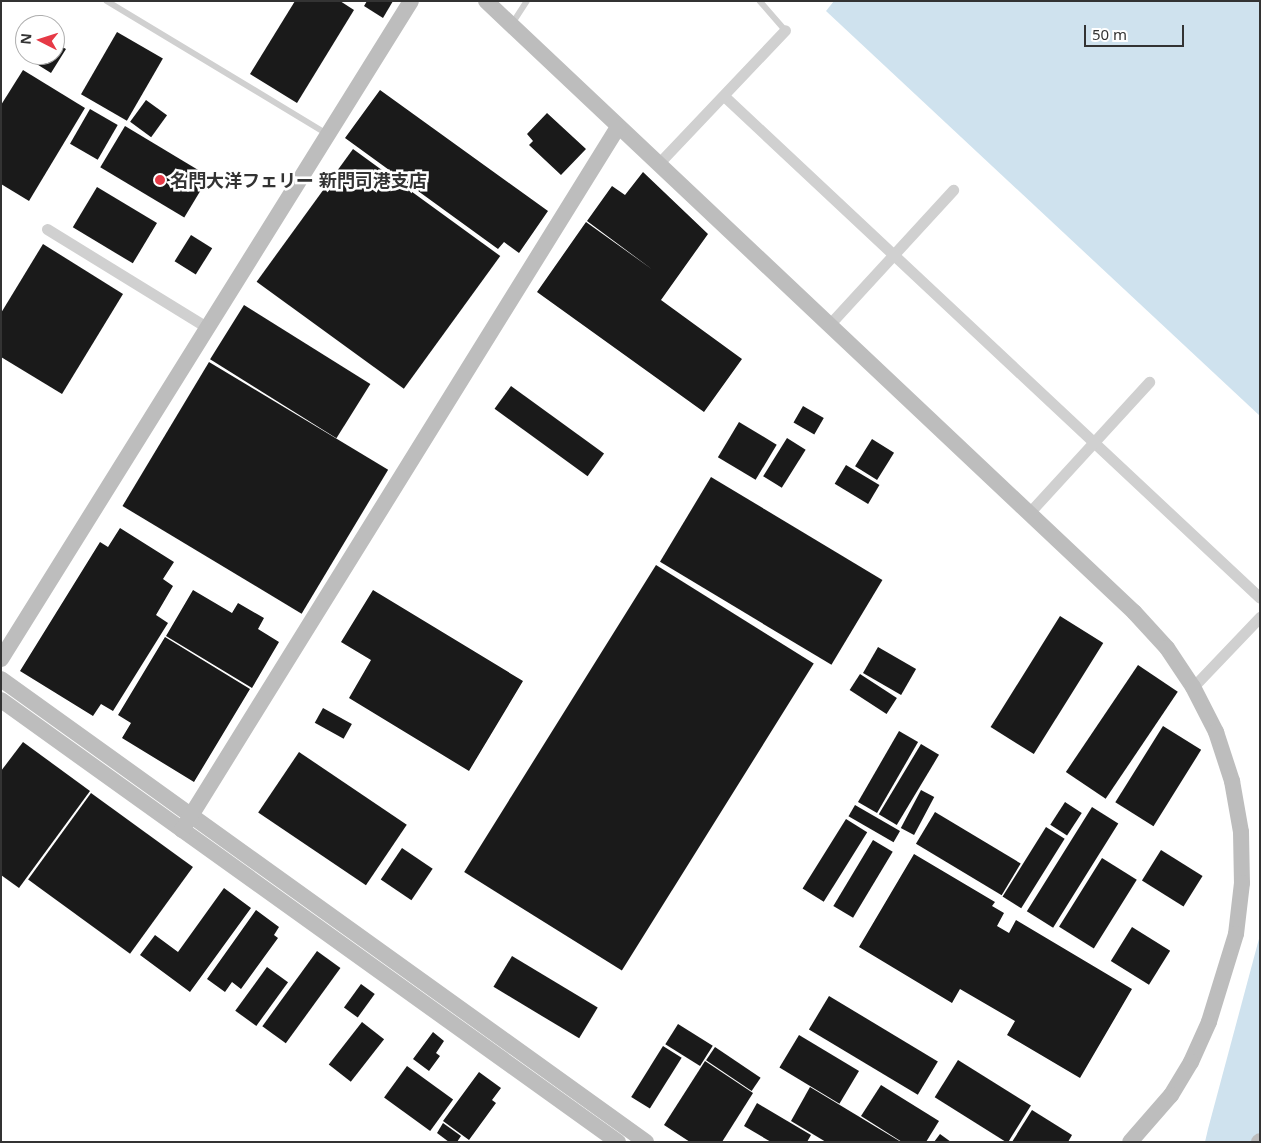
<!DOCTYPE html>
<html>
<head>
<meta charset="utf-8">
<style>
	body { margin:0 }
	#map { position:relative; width:1261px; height:1143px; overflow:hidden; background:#fff; font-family:"Noto Sans","Noto Sans JP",sans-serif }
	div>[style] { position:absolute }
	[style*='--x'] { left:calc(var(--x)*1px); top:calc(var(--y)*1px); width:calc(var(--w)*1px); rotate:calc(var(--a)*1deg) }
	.water>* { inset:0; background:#cfe2ee }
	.building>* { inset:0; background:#1a1a1a; transform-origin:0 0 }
	.lane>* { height:5.5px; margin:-2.75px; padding:0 2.75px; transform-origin:2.75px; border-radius:2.75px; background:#d0d0d0 }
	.street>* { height:11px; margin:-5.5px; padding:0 5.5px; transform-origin:5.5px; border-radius:5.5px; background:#d0d0d0 }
	.secondary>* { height:16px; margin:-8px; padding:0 8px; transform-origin:8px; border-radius:8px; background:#bdbdbd }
	.dots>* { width:14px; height:14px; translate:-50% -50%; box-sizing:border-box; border:2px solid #fff; border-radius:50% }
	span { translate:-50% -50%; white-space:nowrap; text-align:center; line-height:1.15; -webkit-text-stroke:5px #fff; paint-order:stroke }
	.poi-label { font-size:18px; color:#333; font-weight:700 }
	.left { translate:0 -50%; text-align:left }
	.frame { position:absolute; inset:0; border:2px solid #333; pointer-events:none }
	.north { position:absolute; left:15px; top:15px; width:50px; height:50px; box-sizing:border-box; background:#fff; border:1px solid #adadad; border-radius:50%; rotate:275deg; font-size:14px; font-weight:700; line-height:20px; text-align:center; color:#333 }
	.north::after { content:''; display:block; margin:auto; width:18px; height:22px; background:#e63946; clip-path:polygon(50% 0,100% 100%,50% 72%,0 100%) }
	.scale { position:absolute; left:1084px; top:25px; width:100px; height:22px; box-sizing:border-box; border:2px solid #333; border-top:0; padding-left:6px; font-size:15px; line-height:18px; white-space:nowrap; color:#333; -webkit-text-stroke:4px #fff; paint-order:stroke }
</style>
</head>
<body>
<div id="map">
	<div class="water">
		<i style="clip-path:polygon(834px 1px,1260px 1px,1260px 416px,826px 11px)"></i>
		<i style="clip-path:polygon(1260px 935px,1260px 1142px,1205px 1142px,1208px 1129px)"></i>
	</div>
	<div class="building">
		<i style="clip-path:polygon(295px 1px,340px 1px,354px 10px,297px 103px,250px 74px)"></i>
		<i style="clip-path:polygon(367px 1px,393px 1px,383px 18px,364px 6px)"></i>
		<i style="left:117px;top:32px;width:53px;height:72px;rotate:30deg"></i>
		<i style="clip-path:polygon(55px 43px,66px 49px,51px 73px,27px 58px,29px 55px,55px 55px)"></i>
		<i style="clip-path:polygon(23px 70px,85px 108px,29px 201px,1px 184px,1px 105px)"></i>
		<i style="clip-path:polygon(380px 90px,548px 211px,519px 253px,504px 242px,498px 249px,345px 138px)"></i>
		<i style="left:146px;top:100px;width:26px;height:27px;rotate:36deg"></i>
		<i style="left:90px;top:109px;width:32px;height:40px;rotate:30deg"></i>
		<i style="clip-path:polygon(547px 113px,586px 149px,561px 175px,529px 145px,533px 141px,527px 134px)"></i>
		<i style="left:125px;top:126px;width:98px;height:48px;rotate:31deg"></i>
		<i style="left:353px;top:149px;width:182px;height:164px;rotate:36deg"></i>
		<i style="clip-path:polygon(643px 172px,708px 234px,661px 300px,742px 359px,704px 412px,537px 292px,586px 222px,653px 270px,587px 221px,612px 186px,625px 195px)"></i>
		<i style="left:97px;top:187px;width:70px;height:47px;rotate:31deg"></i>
		<i style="left:191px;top:235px;width:25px;height:31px;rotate:32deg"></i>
		<i style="clip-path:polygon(43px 244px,123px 294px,62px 394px,1px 357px,1px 313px)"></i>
		<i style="left:244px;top:305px;width:149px;height:64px;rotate:32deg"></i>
		<i style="left:209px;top:362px;width:209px;height:168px;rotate:31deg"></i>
		<i style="left:511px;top:386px;width:115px;height:28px;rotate:36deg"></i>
		<i style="left:803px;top:406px;width:24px;height:19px;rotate:30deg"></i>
		<i style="left:739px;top:422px;width:44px;height:41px;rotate:31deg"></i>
		<i style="left:787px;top:438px;width:22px;height:45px;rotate:32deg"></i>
		<i style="left:872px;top:439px;width:26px;height:32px;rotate:32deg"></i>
		<i style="left:846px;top:465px;width:39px;height:22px;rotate:31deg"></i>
		<i style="left:711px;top:477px;width:200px;height:99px;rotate:31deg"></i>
		<i style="clip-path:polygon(120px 528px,174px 562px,163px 579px,173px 586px,156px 615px,168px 623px,113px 711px,101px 704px,93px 716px,20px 671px,100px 542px,108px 547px)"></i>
		<i style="left:656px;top:565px;width:186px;height:362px;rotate:32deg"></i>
		<i style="clip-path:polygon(193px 590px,232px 613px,238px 603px,264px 618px,258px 629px,279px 642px,252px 688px,166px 636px)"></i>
		<i style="clip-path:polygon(373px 590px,523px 681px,469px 771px,349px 698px,371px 660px,341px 642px)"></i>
		<i style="left:1060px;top:616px;width:51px;height:131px;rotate:32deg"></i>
		<i style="clip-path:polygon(165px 637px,250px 689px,194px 782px,122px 738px,131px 723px,118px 715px)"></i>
		<i style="left:878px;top:647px;width:44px;height:30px;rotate:30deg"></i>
		<i style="left:1138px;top:665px;width:48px;height:129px;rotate:34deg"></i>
		<i style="left:860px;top:674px;width:44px;height:19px;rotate:33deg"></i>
		<i style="left:323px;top:708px;width:33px;height:17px;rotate:29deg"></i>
		<i style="left:1163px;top:726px;width:45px;height:90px;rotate:32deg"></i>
		<i style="left:899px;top:731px;width:22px;height:82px;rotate:30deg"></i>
		<i style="clip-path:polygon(23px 742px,90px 791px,19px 888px,1px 875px,1px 771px)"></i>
		<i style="left:921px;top:744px;width:21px;height:82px;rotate:31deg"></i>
		<i style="left:299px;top:752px;width:130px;height:73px;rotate:34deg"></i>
		<i style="left:921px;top:790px;width:15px;height:43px;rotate:28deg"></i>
		<i style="left:91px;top:793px;width:126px;height:107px;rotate:36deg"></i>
		<i style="left:1065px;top:802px;width:20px;height:27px;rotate:33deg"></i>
		<i style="left:855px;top:805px;width:52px;height:13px;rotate:30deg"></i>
		<i style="left:1092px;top:807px;width:31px;height:123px;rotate:32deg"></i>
		<i style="left:935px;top:812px;width:100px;height:37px;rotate:31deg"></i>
		<i style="left:846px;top:819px;width:25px;height:82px;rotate:32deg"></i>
		<i style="left:1046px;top:827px;width:22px;height:82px;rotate:32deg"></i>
		<i style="left:873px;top:840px;width:23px;height:77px;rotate:31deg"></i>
		<i style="left:402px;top:848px;width:37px;height:38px;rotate:34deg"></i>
		<i style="left:1161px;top:850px;width:49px;height:36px;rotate:32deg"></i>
		<i style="clip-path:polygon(914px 854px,995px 902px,992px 906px,1004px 913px,997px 926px,1009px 933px,1016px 920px,1132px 989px,1080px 1078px,1007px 1035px,1015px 1021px,960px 989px,952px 1003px,859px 947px)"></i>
		<i style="left:1102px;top:858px;width:41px;height:81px;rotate:32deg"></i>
		<i style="clip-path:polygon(224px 888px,251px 908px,190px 992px,140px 955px,155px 935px,178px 952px)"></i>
		<i style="clip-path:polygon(256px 910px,279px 927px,274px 935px,278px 938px,241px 989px,232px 982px,225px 992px,207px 979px)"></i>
		<i style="left:1132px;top:927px;width:45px;height:40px;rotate:32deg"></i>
		<i style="left:317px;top:951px;width:29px;height:93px;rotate:36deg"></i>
		<i style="left:512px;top:956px;width:100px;height:36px;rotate:31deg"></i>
		<i style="left:267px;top:967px;width:26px;height:54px;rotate:36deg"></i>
		<i style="left:361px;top:984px;width:17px;height:29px;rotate:36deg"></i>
		<i style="left:829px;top:996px;width:127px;height:39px;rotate:31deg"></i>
		<i style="left:362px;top:1022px;width:28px;height:54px;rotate:38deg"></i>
		<i style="left:678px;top:1024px;width:41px;height:24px;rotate:32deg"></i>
		<i style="clip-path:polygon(433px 1032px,444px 1041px,436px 1053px,440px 1056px,429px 1071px,413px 1059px)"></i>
		<i style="left:799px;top:1035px;width:70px;height:38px;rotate:31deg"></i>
		<i style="left:663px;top:1046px;width:22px;height:60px;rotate:32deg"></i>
		<i style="left:715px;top:1047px;width:55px;height:16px;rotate:34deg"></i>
		<i style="left:958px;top:1060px;width:86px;height:44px;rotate:32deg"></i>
		<i style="clip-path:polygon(705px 1061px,753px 1093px,722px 1142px,690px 1142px,664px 1125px)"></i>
		<i style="left:407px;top:1066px;width:57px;height:39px;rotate:36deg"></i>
		<i style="clip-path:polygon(479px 1072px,501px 1088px,492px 1100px,496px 1103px,469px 1140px,443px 1121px)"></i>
		<i style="clip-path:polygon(881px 1085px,939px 1121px,926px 1142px,902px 1142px,861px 1116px)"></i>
		<i style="clip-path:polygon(810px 1087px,901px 1142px,826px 1142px,791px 1121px)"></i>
		<i style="clip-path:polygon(757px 1103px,811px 1135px,807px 1142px,771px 1142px,744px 1126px)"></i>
		<i style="clip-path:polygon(1032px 1110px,1072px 1135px,1068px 1142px,1012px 1142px)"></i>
		<i style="clip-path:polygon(443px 1123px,461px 1136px,457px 1142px,449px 1142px,437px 1133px)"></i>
		<i style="clip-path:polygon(940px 1134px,951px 1142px,934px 1142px)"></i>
	</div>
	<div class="lane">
		<i style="--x:107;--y:1;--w:256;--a:31.1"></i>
		<i style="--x:760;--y:1;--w:38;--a:49"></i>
		<i style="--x:512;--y:24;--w:27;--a:-57"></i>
	</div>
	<div class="street">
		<i style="--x:724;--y:96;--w:734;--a:43.12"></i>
		<i style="--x:659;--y:163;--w:183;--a:-46.5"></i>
		<i style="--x:47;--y:229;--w:189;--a:31.6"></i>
		<i style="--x:828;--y:326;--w:185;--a:-47.4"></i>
		<i style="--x:1029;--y:513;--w:178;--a:-47.5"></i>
		<i style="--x:1193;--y:687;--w:97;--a:-46.3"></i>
	</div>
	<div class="secondary">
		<i style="--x:486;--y:1;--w:891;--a:43.32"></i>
		<i style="--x:1134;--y:612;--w:49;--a:47.5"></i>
		<i style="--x:1167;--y:648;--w:47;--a:56.3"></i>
		<i style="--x:1193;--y:687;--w:51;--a:62.9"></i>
		<i style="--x:1216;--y:732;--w:52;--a:71.9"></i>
		<i style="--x:1232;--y:781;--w:52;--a:80"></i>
		<i style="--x:1241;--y:832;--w:51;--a:88.9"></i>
		<i style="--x:1242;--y:883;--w:51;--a:96.7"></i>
		<i style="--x:1236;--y:934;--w:92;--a:107.1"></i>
		<i style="--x:1209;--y:1022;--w:44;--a:114.2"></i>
		<i style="--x:1191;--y:1062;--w:39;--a:121"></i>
		<i style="--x:1171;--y:1095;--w:62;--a:131.1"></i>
		<i style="--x:1;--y:659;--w:775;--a:-58.07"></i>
		<i style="--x:1;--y:679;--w:794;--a:35.67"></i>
		<i style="--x:1;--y:700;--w:759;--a:35.62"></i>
		<i style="--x:182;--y:830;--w:827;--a:-58.19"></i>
		<i style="--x:1259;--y:1142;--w:1;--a:-45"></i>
	</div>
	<div class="dots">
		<i style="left:160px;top:180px;background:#e63946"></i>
	</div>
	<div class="poi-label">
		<span class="left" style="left:170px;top:180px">名門大洋フェリー 新門司港支店</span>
	</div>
	<div class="frame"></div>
	<div class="north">N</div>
	<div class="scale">50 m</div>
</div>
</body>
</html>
